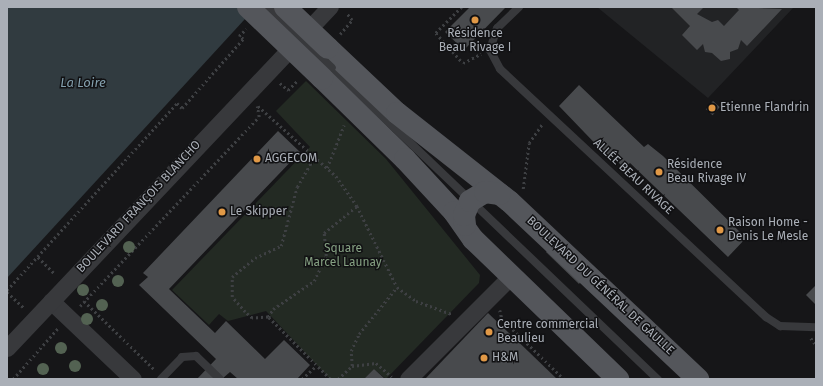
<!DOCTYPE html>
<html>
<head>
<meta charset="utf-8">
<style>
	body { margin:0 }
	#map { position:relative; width:823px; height:386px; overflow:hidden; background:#161618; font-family:"Fira Sans",sans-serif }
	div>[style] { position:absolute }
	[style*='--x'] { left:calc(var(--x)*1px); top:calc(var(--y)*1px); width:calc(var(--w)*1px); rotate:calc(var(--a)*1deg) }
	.built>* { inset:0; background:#222325 }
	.green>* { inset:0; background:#232a23 }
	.water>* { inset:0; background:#313b40 }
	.building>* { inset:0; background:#484a4d; transform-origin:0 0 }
	.path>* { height:2.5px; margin-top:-1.25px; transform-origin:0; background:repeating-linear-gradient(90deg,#3e4043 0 2px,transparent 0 5px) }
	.lane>* { height:8px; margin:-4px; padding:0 4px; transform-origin:4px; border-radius:4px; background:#38393c }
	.street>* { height:17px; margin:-8.5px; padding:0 8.5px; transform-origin:8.5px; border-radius:8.5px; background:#38393c }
	.primary>* { height:22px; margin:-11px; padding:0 11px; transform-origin:11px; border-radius:11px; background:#54565b }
	.lane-bridge>* { height:8px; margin:-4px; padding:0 4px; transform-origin:4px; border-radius:4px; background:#38393c }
	.primary-bridge>* { height:22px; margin:-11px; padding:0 11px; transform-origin:11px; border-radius:11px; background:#54565b }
	.trees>* { width:12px; height:12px; margin:-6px; border-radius:50%; background:#536252 }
	.dots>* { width:11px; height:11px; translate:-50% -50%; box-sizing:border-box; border:2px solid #111113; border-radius:50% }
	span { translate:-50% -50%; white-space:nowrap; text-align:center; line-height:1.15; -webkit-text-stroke:3px #111113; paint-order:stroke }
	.poi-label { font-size:12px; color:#aaafb7 }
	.left { translate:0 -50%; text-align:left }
	.street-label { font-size:12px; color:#aaafb7 }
	.park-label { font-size:12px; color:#85a082 }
	.water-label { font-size:13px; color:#84a0ae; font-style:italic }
	.frame { position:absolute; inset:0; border:8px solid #aaafb7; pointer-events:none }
</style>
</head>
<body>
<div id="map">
	<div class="built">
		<i style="clip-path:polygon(597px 7px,794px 7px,708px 98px)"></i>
	</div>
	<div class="green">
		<i style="clip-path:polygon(306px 81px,386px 159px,480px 275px,479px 283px,386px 379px,374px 369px,364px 379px,330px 379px,266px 311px,228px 321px,219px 314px,209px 325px,172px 290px,310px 147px,276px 111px)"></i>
	</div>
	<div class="water">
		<i style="clip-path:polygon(7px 7px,256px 7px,7px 278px)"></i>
	</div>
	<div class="building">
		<i style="clip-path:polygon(470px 7px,506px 7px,464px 50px,445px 32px)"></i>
		<i style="clip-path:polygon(671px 7px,704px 7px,697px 14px,712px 22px,718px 20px,724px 26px,739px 10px,736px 7px,782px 9px,747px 46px,741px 40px,738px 49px,730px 52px,730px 59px,721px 61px,712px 53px,705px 52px,703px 44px,697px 50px,682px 35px,690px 26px)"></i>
		<i style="clip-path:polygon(579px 85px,644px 147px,648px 144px,663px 156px,746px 238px,728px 257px,630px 163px,624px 168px,612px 156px,609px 158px,559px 106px)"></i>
		<i style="left:713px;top:101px;width:9px;height:11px;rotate:41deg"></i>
		<i style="clip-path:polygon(278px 131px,300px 152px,169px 289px,215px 333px,226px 321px,265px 359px,284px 340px,310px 365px,297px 379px,238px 379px,230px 372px,222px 379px,197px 379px,216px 359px,139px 285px,148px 277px,143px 273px)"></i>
		<i style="clip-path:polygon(549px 249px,581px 281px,579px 284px,546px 252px)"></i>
		<i style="clip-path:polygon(816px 285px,816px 305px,806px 295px)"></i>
		<i style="clip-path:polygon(488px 313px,529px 352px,557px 379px,425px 379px)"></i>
		<i style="clip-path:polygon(374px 369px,385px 379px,364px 379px)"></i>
	</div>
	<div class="path">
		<i style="--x:462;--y:7;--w:37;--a:135"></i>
		<i style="--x:436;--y:33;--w:40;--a:48"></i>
		<i style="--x:463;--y:63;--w:20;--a:-27"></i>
		<i style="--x:340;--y:34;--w:18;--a:-49"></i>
		<i style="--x:352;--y:20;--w:8;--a:-130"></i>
		<i style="--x:280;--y:83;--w:11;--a:41"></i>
		<i style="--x:288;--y:90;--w:14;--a:-45"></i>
		<i style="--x:258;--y:106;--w:105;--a:41.9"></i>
		<i style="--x:336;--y:176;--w:37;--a:55"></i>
		<i style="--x:357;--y:206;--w:90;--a:63.7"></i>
		<i style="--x:397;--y:287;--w:24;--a:36"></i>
		<i style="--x:416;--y:301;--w:38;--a:20"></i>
		<i style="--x:327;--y:168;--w:46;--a:-68.4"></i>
		<i style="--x:523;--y:189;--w:46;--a:-82.6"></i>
		<i style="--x:529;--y:143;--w:24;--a:-55"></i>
		<i style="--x:38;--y:257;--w:24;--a:45"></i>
		<i style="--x:7;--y:290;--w:253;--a:-47.7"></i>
		<i style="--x:177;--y:103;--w:7;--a:45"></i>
		<i style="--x:182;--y:108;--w:92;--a:-48.5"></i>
		<i style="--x:243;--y:39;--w:5;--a:-143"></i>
		<i style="--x:239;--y:36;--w:10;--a:-45"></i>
		<i style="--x:7;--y:292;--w:23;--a:43"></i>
		<i style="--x:84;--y:301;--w:98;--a:44.2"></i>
		<i style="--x:80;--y:306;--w:260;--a:-46.6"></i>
		<i style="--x:259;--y:117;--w:11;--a:-100"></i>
		<i style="--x:500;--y:310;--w:9;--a:77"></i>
		<i style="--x:502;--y:319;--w:86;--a:44.1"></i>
		<i style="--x:268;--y:317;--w:16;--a:176"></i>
		<i style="--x:252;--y:318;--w:9;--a:-139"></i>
		<i style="--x:245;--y:312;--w:20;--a:-131"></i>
		<i style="--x:232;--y:297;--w:20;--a:-90"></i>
		<i style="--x:232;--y:277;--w:30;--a:-40"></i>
		<i style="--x:255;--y:258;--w:29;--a:-25"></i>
		<i style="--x:281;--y:246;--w:61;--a:-74.8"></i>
		<i style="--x:297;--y:187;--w:34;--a:-60"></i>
		<i style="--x:811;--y:338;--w:9;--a:54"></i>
		<i style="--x:352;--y:366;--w:15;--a:-94"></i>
		<i style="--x:351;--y:351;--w:19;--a:-65"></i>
		<i style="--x:359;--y:334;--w:60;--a:-51"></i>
		<i style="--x:13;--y:379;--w:68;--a:-48.6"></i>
		<i style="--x:302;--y:379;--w:19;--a:-43"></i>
		<i style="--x:330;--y:379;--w:88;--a:-135"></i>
		<i style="--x:268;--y:317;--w:9;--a:-58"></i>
		<i style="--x:273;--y:309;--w:50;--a:-34.3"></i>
		<i style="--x:314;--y:281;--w:28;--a:-64"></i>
		<i style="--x:326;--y:256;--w:23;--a:-95"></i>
		<i style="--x:324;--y:233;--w:43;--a:-39.3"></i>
		<i style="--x:338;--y:379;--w:19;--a:-43"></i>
		<i style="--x:352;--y:366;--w:24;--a:-7"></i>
		<i style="--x:376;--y:363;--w:21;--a:41"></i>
	</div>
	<div class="lane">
		<i style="--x:519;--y:7;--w:30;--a:136"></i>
		<i style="--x:497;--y:28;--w:23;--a:108"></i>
		<i style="--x:490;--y:50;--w:21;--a:62"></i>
		<i style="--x:500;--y:69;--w:364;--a:43"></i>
		<i style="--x:766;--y:317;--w:17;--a:33"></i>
		<i style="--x:780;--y:326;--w:36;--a:2"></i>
		<i style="--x:332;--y:68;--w:451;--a:43.7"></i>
		<i style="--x:161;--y:379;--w:30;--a:-46"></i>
		<i style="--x:182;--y:357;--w:14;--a:-4"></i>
		<i style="--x:196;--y:356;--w:33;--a:44"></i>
	</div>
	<div class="street">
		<i style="--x:51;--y:301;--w:113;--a:43.6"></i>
		<i style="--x:7;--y:348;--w:470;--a:-46.6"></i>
		<i style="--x:408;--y:379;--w:146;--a:-45"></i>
	</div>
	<div class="primary">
		<i style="--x:328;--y:48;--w:95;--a:43.3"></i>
		<i style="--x:397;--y:113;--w:142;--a:38.2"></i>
		<i style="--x:509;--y:201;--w:260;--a:43.3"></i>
		<i style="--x:322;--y:78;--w:116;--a:44.3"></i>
		<i style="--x:405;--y:159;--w:72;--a:47.2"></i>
		<i style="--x:454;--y:212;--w:33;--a:55"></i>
		<i style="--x:473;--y:239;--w:202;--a:44"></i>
		<i style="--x:465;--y:225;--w:10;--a:-96"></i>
		<i style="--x:464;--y:215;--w:15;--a:-67"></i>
		<i style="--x:470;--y:201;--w:17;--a:-31"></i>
		<i style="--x:485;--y:192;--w:15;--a:8"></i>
	</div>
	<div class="lane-bridge">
		<i style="--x:268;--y:7;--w:88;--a:43.6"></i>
	</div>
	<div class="primary-bridge">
		<i style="--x:248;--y:7;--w:103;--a:43.8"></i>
		<i style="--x:285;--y:7;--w:59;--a:43.6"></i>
	</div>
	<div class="trees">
		<i style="left:129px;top:247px"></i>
		<i style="left:118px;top:281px"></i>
		<i style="left:83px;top:290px"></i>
		<i style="left:102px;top:305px"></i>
		<i style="left:87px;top:319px"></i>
		<i style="left:61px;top:348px"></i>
		<i style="left:75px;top:366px"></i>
		<i style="left:43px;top:369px"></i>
	</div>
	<div class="dots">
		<i style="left:475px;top:20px;background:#e09846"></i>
		<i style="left:712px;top:108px;background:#e09846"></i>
		<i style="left:257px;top:159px;background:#e09846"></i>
		<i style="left:659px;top:172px;background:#e09846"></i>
		<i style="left:222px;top:212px;background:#e09846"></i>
		<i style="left:720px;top:230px;background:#e09846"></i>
		<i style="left:489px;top:332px;background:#e09846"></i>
		<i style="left:484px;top:358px;background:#e09846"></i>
	</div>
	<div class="poi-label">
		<span style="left:475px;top:41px">Résidence<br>Beau Rivage I</span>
		<span class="left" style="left:720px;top:108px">Etienne Flandrin</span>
		<span class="left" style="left:265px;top:159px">AGGECOM</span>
		<span class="left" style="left:667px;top:172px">Résidence<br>Beau Rivage IV</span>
		<span class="left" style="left:230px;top:212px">Le Skipper</span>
		<span class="left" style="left:728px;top:230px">Raison Home -<br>Denis Le Mesle</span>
		<span class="left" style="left:497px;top:332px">Centre commercial<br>Beaulieu</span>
		<span class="left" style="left:492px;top:358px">H&amp;M</span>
	</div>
	<div class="street-label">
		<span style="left:633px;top:177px;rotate:43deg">ALLÉE BEAU RIVAGE</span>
		<span style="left:139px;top:207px;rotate:-47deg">BOULEVARD FRANÇOIS BLANCHO</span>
		<span style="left:600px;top:286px;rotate:43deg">BOULEVARD DU GÉNÉRAL DE GAULLE</span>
	</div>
	<div class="park-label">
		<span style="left:343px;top:256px">Square<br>Marcel Launay</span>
	</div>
	<div class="water-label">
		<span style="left:83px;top:83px">La Loire</span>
	</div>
	<div class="frame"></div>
</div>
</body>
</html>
